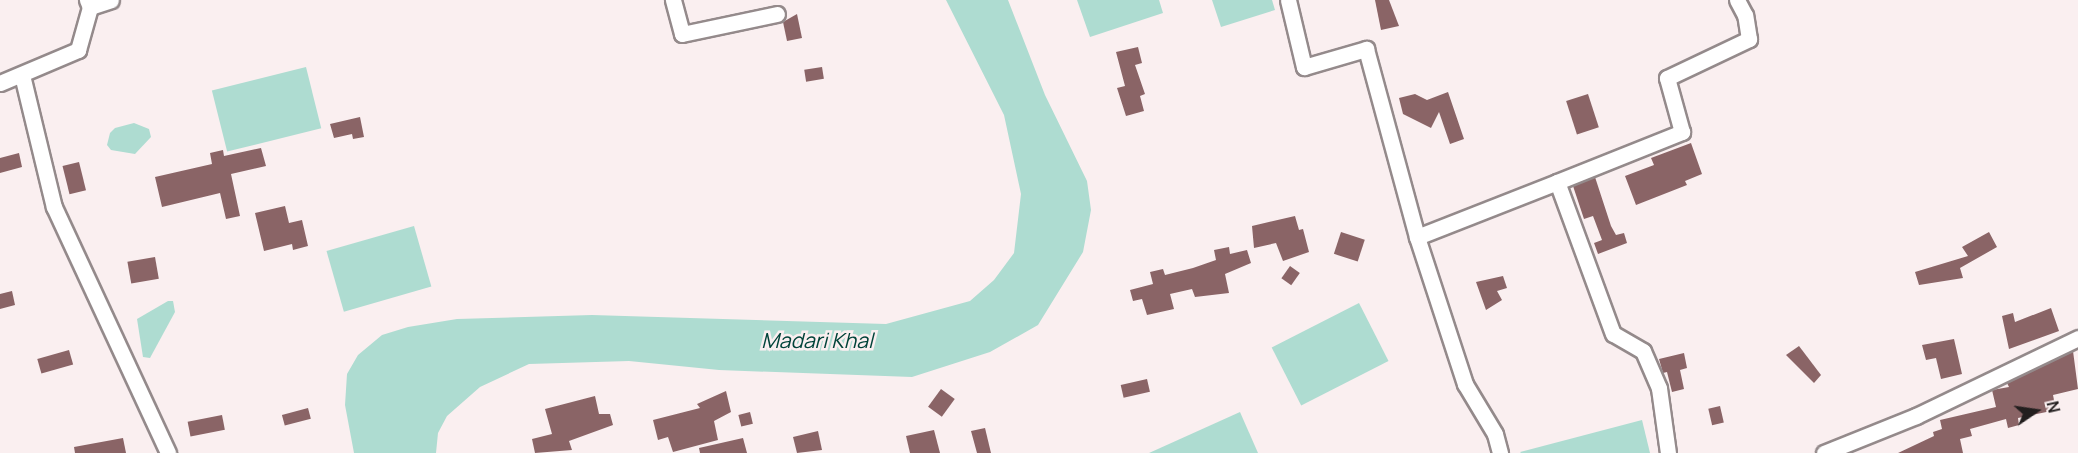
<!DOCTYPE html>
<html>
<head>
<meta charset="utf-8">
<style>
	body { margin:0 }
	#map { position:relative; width:2078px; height:453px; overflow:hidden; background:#faeff0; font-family:Manrope,sans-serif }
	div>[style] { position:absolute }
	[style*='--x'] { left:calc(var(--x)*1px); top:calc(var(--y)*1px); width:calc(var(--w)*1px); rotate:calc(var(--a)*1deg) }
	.water>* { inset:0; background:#aedcd1; transform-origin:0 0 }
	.building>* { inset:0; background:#8a6466; transform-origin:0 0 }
	.roads { filter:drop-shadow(2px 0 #948a8b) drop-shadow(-2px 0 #948a8b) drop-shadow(0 2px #948a8b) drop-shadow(0 -2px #948a8b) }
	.minor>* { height:15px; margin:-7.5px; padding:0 7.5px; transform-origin:7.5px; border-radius:7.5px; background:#fff }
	span { translate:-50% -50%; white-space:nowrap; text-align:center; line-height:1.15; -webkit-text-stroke:5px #faeff0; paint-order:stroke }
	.water-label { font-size:21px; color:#004339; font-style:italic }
	.north { position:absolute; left:2006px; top:381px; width:60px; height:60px; -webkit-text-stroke:4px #faeff0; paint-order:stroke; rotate:77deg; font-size:16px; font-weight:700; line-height:24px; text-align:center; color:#221e1e }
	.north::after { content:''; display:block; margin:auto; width:21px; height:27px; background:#221e1e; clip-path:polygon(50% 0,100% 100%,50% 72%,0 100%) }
</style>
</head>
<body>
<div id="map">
	<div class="water">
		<i style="clip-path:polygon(946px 0,1008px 0,1045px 95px,1087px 181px,1091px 210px,1083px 252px,1038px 325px,990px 352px,912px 377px,719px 370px,629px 361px,529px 364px,480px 387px,447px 416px,438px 433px,436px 453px,354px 453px,345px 405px,347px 374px,358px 355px,382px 335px,408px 327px,457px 319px,592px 315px,886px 324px,970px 301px,994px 280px,1014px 253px,1021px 194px,1004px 115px)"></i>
		<i style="clip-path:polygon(1077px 0,1159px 0,1163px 13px,1090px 37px)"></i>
		<i style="clip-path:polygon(1212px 0,1272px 0,1275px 10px,1221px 27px)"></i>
		<i style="left:306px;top:67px;width:63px;height:97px;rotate:76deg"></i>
		<i style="clip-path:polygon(134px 123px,149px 129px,151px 137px,135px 154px,111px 150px,107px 145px,110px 133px,115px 128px)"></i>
		<i style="left:414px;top:226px;width:63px;height:91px;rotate:74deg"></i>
		<i style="clip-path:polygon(168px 301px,173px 301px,175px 312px,150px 358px,143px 357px,137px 319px)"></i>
		<i style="left:1359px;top:303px;width:65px;height:98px;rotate:63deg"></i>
		<i style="clip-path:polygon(1240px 412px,1258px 453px,1149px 453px)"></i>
		<i style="clip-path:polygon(1642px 420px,1650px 453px,1521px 453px,1520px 452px)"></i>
	</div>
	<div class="building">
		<i style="clip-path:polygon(1375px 0,1389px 0,1399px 26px,1381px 30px)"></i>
		<i style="clip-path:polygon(797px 14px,802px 38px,787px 41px,783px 22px)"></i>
		<i style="clip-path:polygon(1138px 47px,1142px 63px,1135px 65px,1145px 94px,1140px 96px,1144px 111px,1126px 116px,1117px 88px,1125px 86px,1116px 52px)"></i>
		<i style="left:822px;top:67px;width:12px;height:18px;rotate:81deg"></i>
		<i style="clip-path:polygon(1448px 92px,1464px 139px,1450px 144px,1439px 112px,1431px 128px,1403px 114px,1399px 98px,1415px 94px,1427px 100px)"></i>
		<i style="left:1588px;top:94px;width:35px;height:23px;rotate:72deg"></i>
		<i style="clip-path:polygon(360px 117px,364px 137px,353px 139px,352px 134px,334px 138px,330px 124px)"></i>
		<i style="clip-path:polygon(1691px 143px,1702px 174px,1685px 181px,1687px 185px,1636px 205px,1625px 176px,1654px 165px,1651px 158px)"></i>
		<i style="clip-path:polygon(261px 148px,266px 166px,231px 174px,240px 216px,226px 219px,220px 193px,162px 207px,155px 177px,212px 164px,210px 153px,223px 150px,224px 156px)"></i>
		<i style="clip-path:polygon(19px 153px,22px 167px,0 173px,0 158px)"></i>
		<i style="left:79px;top:162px;width:29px;height:17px;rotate:76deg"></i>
		<i style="clip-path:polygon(1595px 177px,1611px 226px,1616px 235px,1624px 233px,1627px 243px,1598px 254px,1594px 243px,1602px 240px,1593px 216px,1584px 219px,1573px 186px)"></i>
		<i style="clip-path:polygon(285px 206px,289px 223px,302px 220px,308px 246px,293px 250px,292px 244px,264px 251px,255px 213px)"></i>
		<i style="clip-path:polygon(1295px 216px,1299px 230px,1303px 229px,1309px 252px,1283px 261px,1276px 243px,1254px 248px,1252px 226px)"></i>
		<i style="left:1341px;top:232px;width:25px;height:23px;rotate:18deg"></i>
		<i style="clip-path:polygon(1989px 232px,1997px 247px,1960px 268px,1963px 278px,1919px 285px,1915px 272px,1968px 256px,1962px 247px)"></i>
		<i style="clip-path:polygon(1229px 247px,1230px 254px,1247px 250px,1251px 263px,1225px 274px,1229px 293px,1195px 297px,1192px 289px,1170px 294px,1174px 309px,1147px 315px,1142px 299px,1133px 301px,1130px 290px,1153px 284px,1150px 272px,1163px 269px,1165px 275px,1193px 268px,1216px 260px,1214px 250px)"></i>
		<i style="left:155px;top:257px;width:22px;height:28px;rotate:80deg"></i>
		<i style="left:1290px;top:266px;width:12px;height:15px;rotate:35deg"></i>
		<i style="clip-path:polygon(1503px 276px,1507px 288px,1497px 291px,1502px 300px,1486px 310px,1476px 282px)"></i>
		<i style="clip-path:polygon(12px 291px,15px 305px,0 309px,0 294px)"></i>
		<i style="clip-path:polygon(2051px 308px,2059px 331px,2009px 349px,2002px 316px,2013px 313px,2015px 322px)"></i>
		<i style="clip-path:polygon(1954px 339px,1962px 374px,1941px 379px,1936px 358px,1926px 360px,1922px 345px)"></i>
		<i style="clip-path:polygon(1799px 346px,1821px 375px,1814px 383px,1786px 355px)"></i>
		<i style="left:69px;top:350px;width:15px;height:33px;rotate:74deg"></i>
		<i style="clip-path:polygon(2073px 351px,2078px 389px,2053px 395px,2056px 410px,2018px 418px,2019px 425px,2008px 428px,2006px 419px,1970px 429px,1972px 436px,1960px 439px,1963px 453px,1898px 453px,1934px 436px,1933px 432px,1942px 429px,1940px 420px,1996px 407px,1992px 390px,2009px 387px,2007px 383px)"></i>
		<i style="clip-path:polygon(1684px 353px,1687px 368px,1680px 370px,1684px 389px,1672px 392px,1667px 372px,1663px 373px,1659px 359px)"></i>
		<i style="left:1147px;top:379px;width:13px;height:27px;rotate:77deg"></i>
		<i style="left:941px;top:389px;width:17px;height:22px;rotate:36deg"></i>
		<i style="clip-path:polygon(726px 391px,731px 412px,714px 421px,718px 440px,673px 452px,668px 437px,658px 440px,653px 420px,700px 408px,697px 404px)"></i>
		<i style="clip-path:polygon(595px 396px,599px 414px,610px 414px,613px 425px,569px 441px,572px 450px,535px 453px,532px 439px,552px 434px,545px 409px)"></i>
		<i style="left:1720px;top:406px;width:17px;height:12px;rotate:77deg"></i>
		<i style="left:308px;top:408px;width:11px;height:27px;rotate:75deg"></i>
		<i style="left:750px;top:412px;width:12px;height:12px;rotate:76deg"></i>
		<i style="left:222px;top:415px;width:15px;height:35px;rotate:79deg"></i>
		<i style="clip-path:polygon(985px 428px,991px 453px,977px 453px,971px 431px)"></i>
		<i style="clip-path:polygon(934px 430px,940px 453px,910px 453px,906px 436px)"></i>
		<i style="clip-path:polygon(818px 431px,822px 450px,797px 453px,793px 437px)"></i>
		<i style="clip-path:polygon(123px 438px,126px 453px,75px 453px,74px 447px)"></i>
		<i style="clip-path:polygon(743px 438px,747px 453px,700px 453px,699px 448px)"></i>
	</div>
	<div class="roads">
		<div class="minor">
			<i style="--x:673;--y:0;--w:35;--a:75"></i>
			<i style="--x:682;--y:34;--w:97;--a:-11.9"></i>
			<i style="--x:1288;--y:0;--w:69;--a:76.6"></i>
			<i style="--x:1304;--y:67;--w:65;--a:-16.2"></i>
			<i style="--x:1366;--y:49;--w:195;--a:74.8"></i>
			<i style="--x:1417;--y:237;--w:150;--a:-21.4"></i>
			<i style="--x:90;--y:7;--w:22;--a:-18"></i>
			<i style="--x:22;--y:75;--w:136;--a:76.4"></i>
			<i style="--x:54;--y:207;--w:271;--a:65.1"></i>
			<i style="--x:0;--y:83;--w:85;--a:-22.9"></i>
			<i style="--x:78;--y:50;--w:45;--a:-74.4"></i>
			<i style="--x:90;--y:7;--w:8;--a:-113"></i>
			<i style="--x:1417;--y:237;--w:155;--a:71.9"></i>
			<i style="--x:1465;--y:384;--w:58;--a:59"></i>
			<i style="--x:1495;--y:434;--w:20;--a:75"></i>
			<i style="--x:1668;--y:453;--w:66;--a:-97.9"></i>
			<i style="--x:1659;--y:388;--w:40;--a:-113.4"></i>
			<i style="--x:1643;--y:351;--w:34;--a:-150"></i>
			<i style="--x:1613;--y:334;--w:162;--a:-110.2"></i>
			<i style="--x:1557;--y:182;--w:135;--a:-21.8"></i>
			<i style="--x:1682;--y:132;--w:56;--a:-105.5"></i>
			<i style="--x:1667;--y:78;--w:91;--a:-25.4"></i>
			<i style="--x:1749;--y:39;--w:24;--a:-99"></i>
			<i style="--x:1745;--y:15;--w:17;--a:-118"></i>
			<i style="--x:1824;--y:453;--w:99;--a:-21.9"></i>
			<i style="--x:1916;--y:416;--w:180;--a:-25.7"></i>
		</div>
	</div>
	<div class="water-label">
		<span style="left:817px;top:340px">Madari Khal</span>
	</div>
	<div class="north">N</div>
</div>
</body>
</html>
